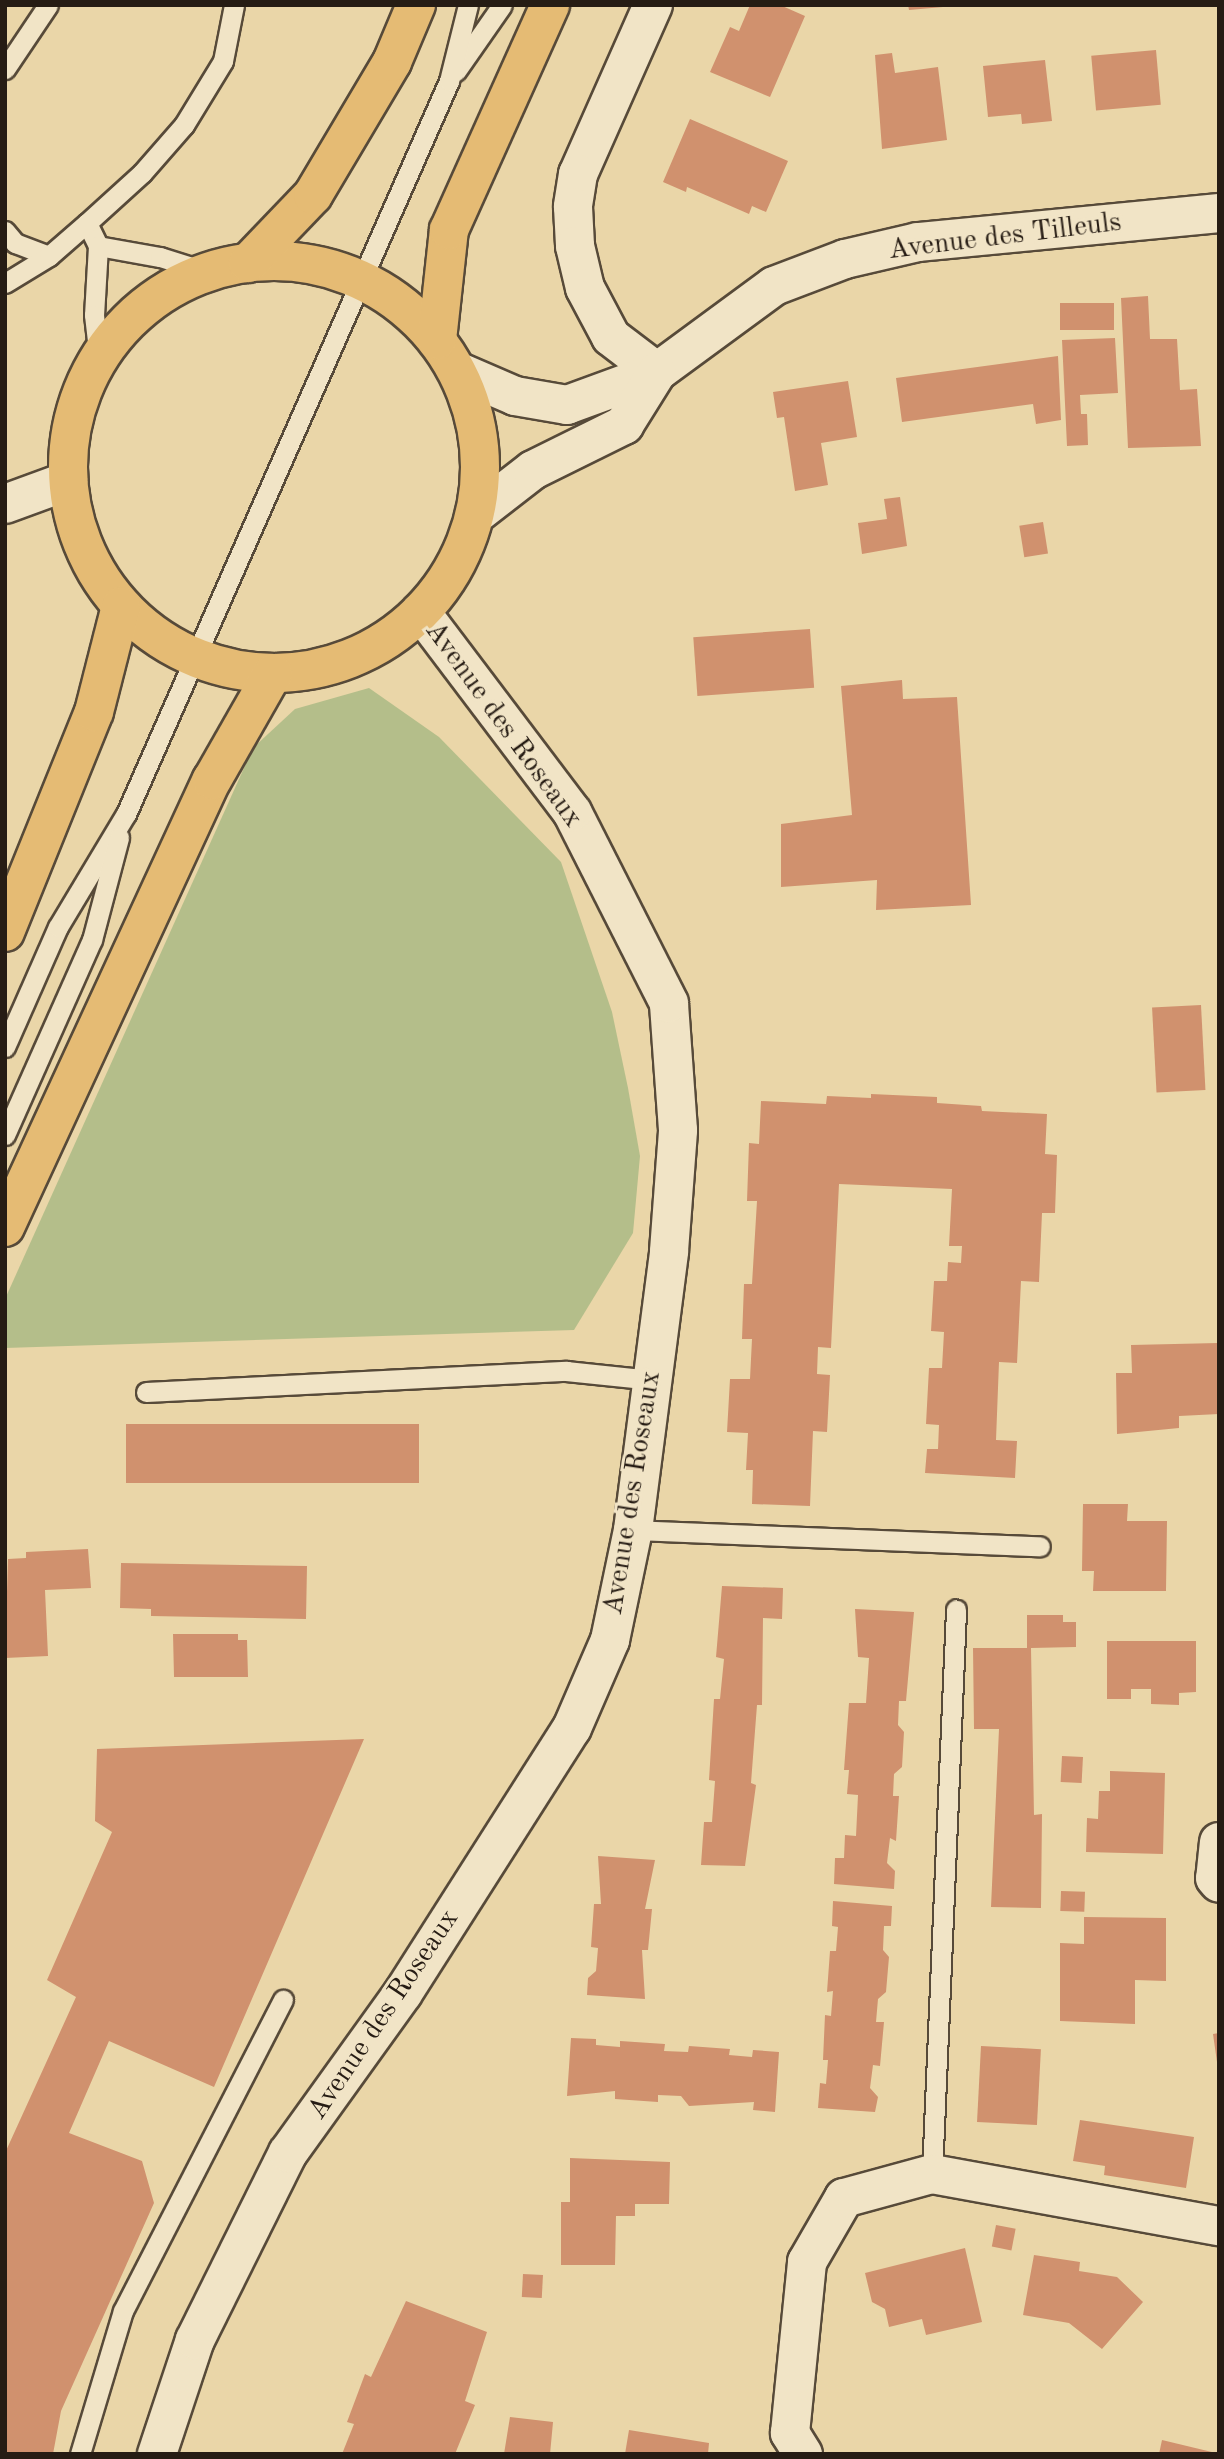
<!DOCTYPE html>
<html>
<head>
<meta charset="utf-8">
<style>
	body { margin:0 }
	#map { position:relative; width:1224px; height:2459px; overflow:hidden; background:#ead6a8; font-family:"Old Standard TT",serif }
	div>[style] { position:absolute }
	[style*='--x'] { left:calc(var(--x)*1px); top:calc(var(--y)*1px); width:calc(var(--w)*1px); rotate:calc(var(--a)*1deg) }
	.green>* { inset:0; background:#b4be8a }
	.building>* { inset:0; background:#d0916e; transform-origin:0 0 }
	.roads { filter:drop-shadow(2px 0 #574a39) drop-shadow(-2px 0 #574a39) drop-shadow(0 2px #574a39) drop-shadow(0 -2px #574a39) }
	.lane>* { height:19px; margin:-9.5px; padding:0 9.5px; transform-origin:9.5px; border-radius:9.5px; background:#f1e4c6 }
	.street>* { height:38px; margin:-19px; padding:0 19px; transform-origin:19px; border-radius:19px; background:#f1e4c6 }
	.primary>* { height:38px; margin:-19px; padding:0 19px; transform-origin:19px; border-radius:19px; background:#e5bb74 }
	.primary>.ring { margin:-19px; padding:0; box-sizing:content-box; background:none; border:38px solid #e5bb74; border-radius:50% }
	span { translate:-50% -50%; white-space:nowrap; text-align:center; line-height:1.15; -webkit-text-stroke:6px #f1e4c6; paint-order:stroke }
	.street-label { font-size:28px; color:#261c14 }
	.frame { position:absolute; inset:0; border:7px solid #261c14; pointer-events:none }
</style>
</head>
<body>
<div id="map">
	<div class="green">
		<i style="clip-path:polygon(369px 688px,439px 737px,561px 862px,612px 1012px,628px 1088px,640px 1156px,633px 1233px,574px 1330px,5px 1348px,5px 1299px,253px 748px,295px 709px)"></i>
	</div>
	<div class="building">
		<i style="clip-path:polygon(750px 5px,780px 5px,805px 16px,770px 97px,710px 72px,730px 27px,739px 31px)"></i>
		<i style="clip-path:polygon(908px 5px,942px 5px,943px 7px,909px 10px)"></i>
		<i style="left:1156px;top:50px;width:55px;height:65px;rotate:85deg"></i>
		<i style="clip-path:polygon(892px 53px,895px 73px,938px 67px,947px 140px,882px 149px,875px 55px)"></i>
		<i style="clip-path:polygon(1045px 60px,1052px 121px,1022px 124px,1021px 114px,988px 117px,983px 66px)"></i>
		<i style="clip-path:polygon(690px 119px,788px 161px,766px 212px,752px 206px,749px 214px,687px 187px,686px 192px,663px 182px)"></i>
		<i style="clip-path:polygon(1148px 296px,1150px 339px,1177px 339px,1180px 390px,1197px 389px,1201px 446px,1128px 448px,1121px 298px)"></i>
		<i style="left:1114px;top:303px;width:27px;height:54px;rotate:90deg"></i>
		<i style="clip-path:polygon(1115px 338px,1118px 393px,1080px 395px,1081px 414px,1087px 414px,1088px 445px,1067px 446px,1062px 340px)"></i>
		<i style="clip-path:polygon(1058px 356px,1061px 420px,1036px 424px,1033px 404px,902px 422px,896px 378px)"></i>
		<i style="clip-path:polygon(848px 381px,857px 437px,821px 443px,828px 485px,795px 491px,784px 417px,777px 418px,773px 392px)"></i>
		<i style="clip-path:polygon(900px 497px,907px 546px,862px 554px,858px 523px,887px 519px,884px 499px)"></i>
		<i style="left:1043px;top:522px;width:32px;height:24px;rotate:81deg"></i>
		<i style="left:810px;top:629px;width:59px;height:117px;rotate:86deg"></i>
		<i style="clip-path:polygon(902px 680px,903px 699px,957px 697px,971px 905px,876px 910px,877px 880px,781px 887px,781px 824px,852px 815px,841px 686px)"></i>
		<i style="left:1201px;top:1005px;width:85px;height:49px;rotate:87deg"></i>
		<i style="clip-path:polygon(871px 1094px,937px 1097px,937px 1103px,981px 1106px,982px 1111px,1047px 1114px,1045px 1154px,1057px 1155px,1055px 1213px,1042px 1213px,1039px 1282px,1021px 1281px,1017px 1363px,999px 1362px,996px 1440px,1017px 1441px,1015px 1478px,925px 1473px,927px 1449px,938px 1449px,939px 1425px,926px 1424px,929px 1368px,942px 1368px,944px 1332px,931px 1331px,934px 1281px,947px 1281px,948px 1262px,961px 1263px,962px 1246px,949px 1246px,952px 1189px,839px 1184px,831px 1348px,818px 1347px,817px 1374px,830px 1375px,827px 1432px,813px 1431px,810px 1506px,752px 1504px,753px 1470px,746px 1470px,748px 1433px,727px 1432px,730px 1379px,750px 1379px,752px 1339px,742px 1339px,744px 1284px,752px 1284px,757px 1201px,747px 1201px,749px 1143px,759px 1144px,761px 1101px,826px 1104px,827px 1096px,871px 1098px)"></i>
		<i style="clip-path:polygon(1218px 1343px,1219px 1414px,1179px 1416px,1179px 1428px,1117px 1434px,1116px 1373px,1132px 1373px,1131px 1345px)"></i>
		<i style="left:126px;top:1424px;width:293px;height:59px"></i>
		<i style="clip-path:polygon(1083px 1504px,1128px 1504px,1127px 1521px,1167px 1521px,1166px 1591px,1093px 1591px,1094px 1571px,1082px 1571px)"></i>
		<i style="clip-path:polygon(88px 1549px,91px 1588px,45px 1590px,48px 1656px,5px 1658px,8px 1559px,26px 1558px,26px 1552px)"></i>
		<i style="clip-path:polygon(121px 1563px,307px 1566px,306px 1619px,151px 1616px,151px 1609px,120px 1608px)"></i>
		<i style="clip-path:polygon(722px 1586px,783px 1588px,782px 1619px,763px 1618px,762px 1705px,757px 1705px,751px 1783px,756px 1785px,745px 1866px,701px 1865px,704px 1822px,712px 1822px,715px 1781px,709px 1780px,714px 1699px,720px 1699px,724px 1659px,716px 1657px)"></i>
		<i style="clip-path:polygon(855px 1609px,914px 1612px,906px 1701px,899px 1701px,898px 1725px,904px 1732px,902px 1767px,894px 1774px,893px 1796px,899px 1796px,896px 1841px,890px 1838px,887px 1863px,895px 1871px,894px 1889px,834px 1884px,835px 1858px,844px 1858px,845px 1835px,856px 1836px,858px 1795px,847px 1794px,849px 1770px,844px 1770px,849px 1703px,866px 1703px,869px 1658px,858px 1657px)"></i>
		<i style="clip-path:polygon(1027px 1615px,1063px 1615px,1063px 1622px,1076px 1622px,1076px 1647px,1031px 1648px,1034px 1815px,1042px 1814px,1041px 1908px,991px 1907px,999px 1729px,974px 1729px,973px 1648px,1027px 1648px)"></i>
		<i style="clip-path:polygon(173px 1634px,238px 1634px,238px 1640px,247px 1640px,248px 1677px,174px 1677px)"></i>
		<i style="clip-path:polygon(1107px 1641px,1196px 1641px,1196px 1692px,1179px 1693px,1179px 1705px,1151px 1704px,1151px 1689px,1131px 1689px,1131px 1699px,1107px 1699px)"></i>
		<i style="clip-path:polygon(364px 1739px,214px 2087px,109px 2041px,69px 2133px,142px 2161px,154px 2203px,61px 2411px,53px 2454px,5px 2454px,5px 2153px,76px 1997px,47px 1980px,112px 1832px,95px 1821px,97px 1749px)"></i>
		<i style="left:1062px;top:1756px;width:21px;height:26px;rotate:3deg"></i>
		<i style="clip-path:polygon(1110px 1771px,1165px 1773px,1163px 1854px,1086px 1852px,1087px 1818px,1098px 1819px,1099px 1791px,1110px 1791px)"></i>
		<i style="clip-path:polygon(598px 1856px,655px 1860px,645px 1909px,652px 1909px,648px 1950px,642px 1950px,645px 1999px,587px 1995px,588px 1978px,596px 1971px,598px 1948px,591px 1947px,594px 1904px,601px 1904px)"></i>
		<i style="left:1061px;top:1891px;width:24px;height:20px;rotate:2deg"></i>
		<i style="clip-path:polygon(833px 1901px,892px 1906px,891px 1926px,884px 1926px,883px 1950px,889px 1957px,886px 1992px,878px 1999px,876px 2022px,884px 2022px,880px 2066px,873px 2065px,870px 2088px,878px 2097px,875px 2112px,818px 2108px,820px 2083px,826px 2084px,828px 2060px,823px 2060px,825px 2015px,831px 2016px,833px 1991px,827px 1992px,830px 1951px,836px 1951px,838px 1927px,832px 1926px)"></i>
		<i style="clip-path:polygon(1084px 1917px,1166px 1918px,1166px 1981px,1135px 1980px,1135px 2024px,1060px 2021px,1060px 1943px,1084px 1944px)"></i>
		<i style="clip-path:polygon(1219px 2033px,1219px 2062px,1217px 2062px,1213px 2034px)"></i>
		<i style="clip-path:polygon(571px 2038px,596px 2039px,596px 2045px,620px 2047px,620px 2041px,665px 2044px,664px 2051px,688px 2052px,689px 2046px,730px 2049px,729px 2055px,752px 2057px,753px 2050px,779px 2052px,775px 2112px,753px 2110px,754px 2102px,689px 2106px,681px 2096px,658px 2095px,658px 2102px,615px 2099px,615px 2091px,567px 2096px)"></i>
		<i style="left:981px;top:2046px;width:60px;height:76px;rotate:3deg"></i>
		<i style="clip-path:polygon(1080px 2120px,1194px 2137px,1186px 2188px,1104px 2175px,1105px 2166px,1073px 2161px)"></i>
		<i style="clip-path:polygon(570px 2158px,670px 2162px,669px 2204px,635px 2204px,635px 2216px,616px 2216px,615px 2265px,561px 2265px,561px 2202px,570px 2202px)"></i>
		<i style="left:996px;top:2225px;width:20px;height:22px;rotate:11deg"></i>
		<i style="clip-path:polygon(965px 2248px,982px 2322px,926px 2335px,922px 2319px,889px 2327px,885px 2309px,872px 2302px,865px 2273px)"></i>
		<i style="clip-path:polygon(1034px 2255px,1080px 2262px,1079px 2271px,1117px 2277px,1143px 2302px,1102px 2349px,1069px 2323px,1023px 2315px)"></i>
		<i style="left:523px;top:2274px;width:20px;height:23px;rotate:3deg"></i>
		<i style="clip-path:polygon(406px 2301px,487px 2332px,465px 2401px,475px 2405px,455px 2454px,342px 2454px,354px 2424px,347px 2422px,365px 2374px,371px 2377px)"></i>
		<i style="clip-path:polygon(510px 2417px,553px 2422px,550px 2454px,504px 2454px)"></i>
		<i style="clip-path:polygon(629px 2430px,709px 2443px,708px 2454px,625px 2454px)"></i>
		<i style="clip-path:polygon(1162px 2440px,1216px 2453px,1216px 2454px,1159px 2454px)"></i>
	</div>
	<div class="roads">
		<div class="lane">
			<i style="--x:5;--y:69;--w:77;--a:-56.1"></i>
			<i style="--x:456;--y:71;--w:80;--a:-55.1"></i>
			<i style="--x:87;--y:223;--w:25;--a:64"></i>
			<i style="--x:98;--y:246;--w:69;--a:93.3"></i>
			<i style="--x:94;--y:315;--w:43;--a:83.4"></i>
			<i style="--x:5;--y:231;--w:16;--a:50"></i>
			<i style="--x:15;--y:243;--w:36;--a:21"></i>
			<i style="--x:98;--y:246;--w:63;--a:10.1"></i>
			<i style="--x:160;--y:257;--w:50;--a:17.4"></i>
			<i style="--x:5;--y:283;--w:52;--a:-31.5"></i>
			<i style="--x:49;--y:256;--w:50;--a:-41"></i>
			<i style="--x:87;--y:223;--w:74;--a:-42.3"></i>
			<i style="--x:142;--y:173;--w:64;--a:-48.8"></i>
			<i style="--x:184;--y:125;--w:75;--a:-58.6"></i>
			<i style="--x:223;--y:61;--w:57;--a:-78.9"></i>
			<i style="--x:5;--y:1047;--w:131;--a:-66.2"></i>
			<i style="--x:58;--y:927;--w:132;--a:-59"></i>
			<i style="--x:126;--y:814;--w:801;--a:-66.22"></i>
			<i style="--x:449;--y:81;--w:78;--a:-76"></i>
			<i style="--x:5;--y:1135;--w:214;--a:-66"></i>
			<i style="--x:92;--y:940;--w:106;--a:-75.2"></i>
			<i style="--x:146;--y:1392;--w:421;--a:-2.9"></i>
			<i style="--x:566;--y:1371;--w:85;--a:6"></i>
			<i style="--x:633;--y:1530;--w:407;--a:2.3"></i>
			<i style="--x:932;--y:2174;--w:565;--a:-87.56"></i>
			<i style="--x:80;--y:2454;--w:149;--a:-73.3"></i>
			<i style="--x:123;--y:2311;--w:350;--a:-62.8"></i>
		</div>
		<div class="street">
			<i style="--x:653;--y:5;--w:185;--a:113.9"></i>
			<i style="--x:578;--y:174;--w:33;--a:99"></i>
			<i style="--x:573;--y:207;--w:39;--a:87"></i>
			<i style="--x:575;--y:246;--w:43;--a:76.6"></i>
			<i style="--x:585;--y:288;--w:55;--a:62"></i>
			<i style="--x:611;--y:337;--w:58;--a:37.3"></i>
			<i style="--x:457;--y:371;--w:63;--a:23.3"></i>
			<i style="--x:515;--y:396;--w:53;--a:9.8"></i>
			<i style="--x:567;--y:405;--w:96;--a:-20.1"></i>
			<i style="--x:657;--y:372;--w:145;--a:-36.3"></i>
			<i style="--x:774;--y:286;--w:76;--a:-20.8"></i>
			<i style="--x:845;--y:259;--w:75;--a:-13.1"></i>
			<i style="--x:918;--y:242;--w:302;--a:-5.5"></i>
			<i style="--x:5;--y:504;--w:67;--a:-20.1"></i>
			<i style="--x:475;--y:515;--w:73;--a:-37.8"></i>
			<i style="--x:533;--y:470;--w:102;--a:-26.3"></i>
			<i style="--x:624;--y:425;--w:62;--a:-58.1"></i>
			<i style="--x:1219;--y:1842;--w:36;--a:96"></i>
			<i style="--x:1215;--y:1878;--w:6;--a:51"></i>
			<i style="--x:157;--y:2454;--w:120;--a:-71.6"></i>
			<i style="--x:195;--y:2340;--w:209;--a:-63.6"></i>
			<i style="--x:288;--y:2153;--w:197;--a:-54.3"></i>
			<i style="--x:403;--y:1993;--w:314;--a:-57.5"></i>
			<i style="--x:572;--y:1728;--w:96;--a:-66.6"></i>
			<i style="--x:610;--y:1640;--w:112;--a:-78.2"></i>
			<i style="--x:633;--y:1530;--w:281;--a:-82.6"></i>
			<i style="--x:669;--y:1251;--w:121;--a:-85.7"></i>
			<i style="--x:678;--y:1130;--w:127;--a:-94.1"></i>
			<i style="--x:669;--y:1003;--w:214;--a:-116.9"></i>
			<i style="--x:572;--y:812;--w:251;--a:-127.1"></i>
			<i style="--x:803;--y:2454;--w:25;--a:-122"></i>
			<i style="--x:790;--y:2433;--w:172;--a:-84.3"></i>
			<i style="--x:807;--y:2262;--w:74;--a:-60"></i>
			<i style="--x:844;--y:2198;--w:91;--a:-15.3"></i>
			<i style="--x:932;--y:2174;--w:292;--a:10.3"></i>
		</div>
		<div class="primary">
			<i class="ring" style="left:68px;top:261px;width:374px;height:374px"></i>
			<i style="--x:248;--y:263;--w:94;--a:-46.3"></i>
			<i style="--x:313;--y:195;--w:155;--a:-59.3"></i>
			<i style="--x:392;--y:62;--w:62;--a:-67.2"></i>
			<i style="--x:437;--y:340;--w:111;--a:-83.8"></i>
			<i style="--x:449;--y:230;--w:247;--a:-65.8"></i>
			<i style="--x:5;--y:932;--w:237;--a:-68"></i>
			<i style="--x:94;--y:712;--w:109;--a:-75.7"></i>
			<i style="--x:5;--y:1227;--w:493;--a:-65.2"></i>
			<i style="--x:212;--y:780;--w:123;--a:-60.3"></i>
		</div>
	</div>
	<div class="street-label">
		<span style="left:1005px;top:237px;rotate:-7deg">Avenue des Tilleuls</span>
		<span style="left:503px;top:725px;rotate:54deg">Avenue des Roseaux</span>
		<span style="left:633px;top:1493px;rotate:-81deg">Avenue des Roseaux</span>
		<span style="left:384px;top:2015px;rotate:-56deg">Avenue des Roseaux</span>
	</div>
	<div class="frame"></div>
</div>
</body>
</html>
